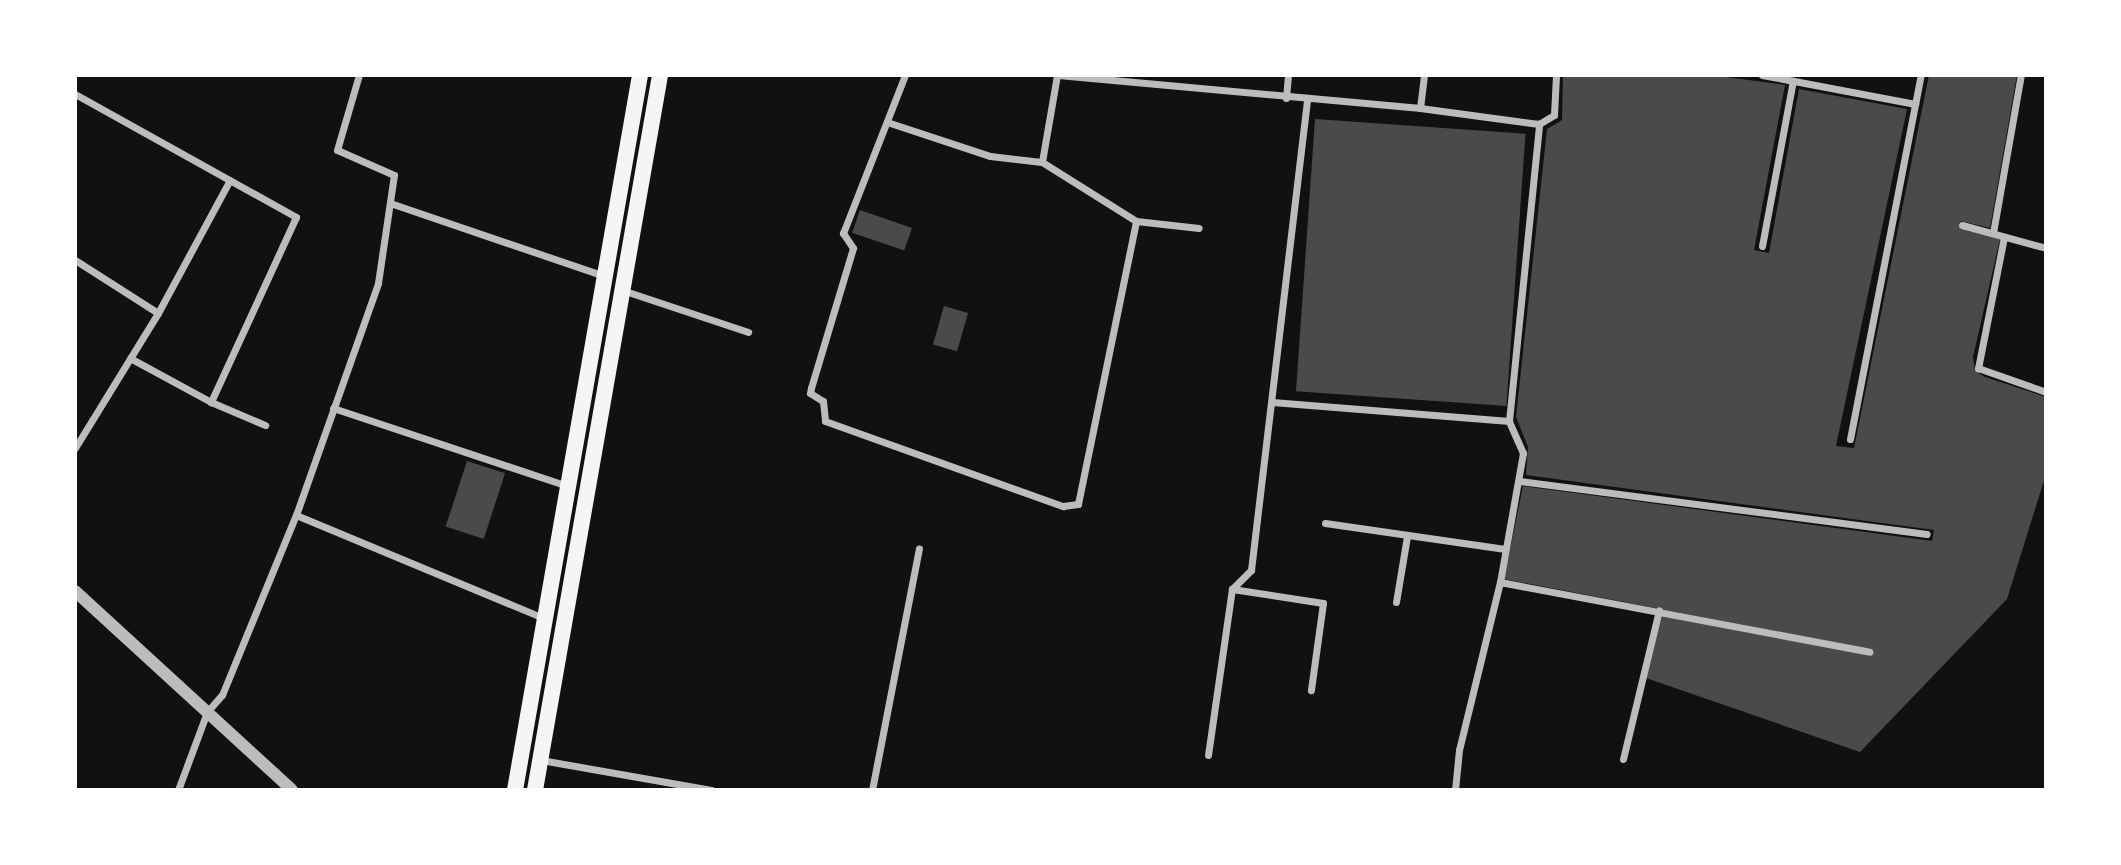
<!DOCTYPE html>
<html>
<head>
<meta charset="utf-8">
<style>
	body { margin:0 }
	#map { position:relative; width:2121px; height:865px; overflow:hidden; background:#111; font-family:"Varela Round",sans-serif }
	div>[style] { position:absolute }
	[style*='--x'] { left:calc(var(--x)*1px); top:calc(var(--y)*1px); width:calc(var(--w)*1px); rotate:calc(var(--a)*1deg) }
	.building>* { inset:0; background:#4a4a4a; transform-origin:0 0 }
	.minor>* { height:7px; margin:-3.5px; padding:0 3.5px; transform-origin:3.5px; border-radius:3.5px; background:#bcbcbc }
	.tertiary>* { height:12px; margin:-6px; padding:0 6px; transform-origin:6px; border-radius:6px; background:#bcbcbc }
	.primary>* { height:16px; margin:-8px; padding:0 8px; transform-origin:8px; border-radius:8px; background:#f5f5f5 }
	span { translate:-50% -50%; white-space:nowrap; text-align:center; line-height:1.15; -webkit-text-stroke:6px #fff; paint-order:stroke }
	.frame { position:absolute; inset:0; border:77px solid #fff; pointer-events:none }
</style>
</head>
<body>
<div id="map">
	<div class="building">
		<i style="clip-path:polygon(1563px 75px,1711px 75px,1785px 85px,1754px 250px,1769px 253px,1799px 89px,1907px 109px,1836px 446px,1854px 448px,1929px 75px,2017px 75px,1990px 228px,1961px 221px,1960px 227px,2000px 239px,1973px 357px,1975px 371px,1985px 377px,2046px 397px,2046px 474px,2007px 599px,1860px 752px,1646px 678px,1661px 614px,1872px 656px,1874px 650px,1504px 579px,1523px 486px,1932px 541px,1934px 530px,1526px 475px,1528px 447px,1516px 417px,1547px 129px,1562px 120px)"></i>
		<i style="left:1315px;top:119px;width:211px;height:273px;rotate:4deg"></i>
		<i style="left:860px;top:210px;width:55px;height:24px;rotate:19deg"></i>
		<i style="left:944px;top:306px;width:25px;height:40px;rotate:16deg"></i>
		<i style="left:467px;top:461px;width:40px;height:69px;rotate:18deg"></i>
	</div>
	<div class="minor">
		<i style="--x:905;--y:75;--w:170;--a:111.4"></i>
		<i style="--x:843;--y:233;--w:18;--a:56"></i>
		<i style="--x:853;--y:248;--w:146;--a:106.7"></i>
		<i style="--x:811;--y:388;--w:5;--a:101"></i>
		<i style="--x:810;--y:393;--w:15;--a:32"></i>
		<i style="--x:823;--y:401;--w:20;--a:84"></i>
		<i style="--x:825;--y:421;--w:253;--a:19.7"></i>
		<i style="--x:1063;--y:506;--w:15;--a:-8"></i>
		<i style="--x:1078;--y:504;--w:289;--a:-78.4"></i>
		<i style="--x:1057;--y:75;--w:88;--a:99.8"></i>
		<i style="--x:1042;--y:162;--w:111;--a:32.1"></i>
		<i style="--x:1136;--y:221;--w:63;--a:6.3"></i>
		<i style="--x:1058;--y:75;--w:364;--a:5.2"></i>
		<i style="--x:1420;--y:108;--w:120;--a:7.7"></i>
		<i style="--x:1539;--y:124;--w:17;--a:-31"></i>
		<i style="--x:1554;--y:115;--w:40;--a:-87.1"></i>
		<i style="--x:1762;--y:75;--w:156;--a:10.7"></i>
		<i style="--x:75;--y:94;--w:253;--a:29.1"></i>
		<i style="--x:296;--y:217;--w:204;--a:114.7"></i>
		<i style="--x:211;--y:402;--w:92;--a:-151.5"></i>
		<i style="--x:1286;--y:98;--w:23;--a:-85"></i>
		<i style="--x:1420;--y:108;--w:33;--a:-83"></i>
		<i style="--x:887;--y:122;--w:108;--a:18.3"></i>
		<i style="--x:990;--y:156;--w:52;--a:6.6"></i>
		<i style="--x:390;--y:203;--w:227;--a:18.8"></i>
		<i style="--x:1962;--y:225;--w:87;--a:15.3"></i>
		<i style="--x:1993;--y:233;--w:160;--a:-80"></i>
		<i style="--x:2004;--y:237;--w:134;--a:101.2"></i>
		<i style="--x:1978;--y:368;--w:72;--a:19.4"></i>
		<i style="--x:1762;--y:246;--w:168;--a:-79.4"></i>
		<i style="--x:75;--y:260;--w:98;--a:32.6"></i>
		<i style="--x:622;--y:290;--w:133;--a:18.4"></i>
		<i style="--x:211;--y:402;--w:59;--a:23.1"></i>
		<i style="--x:1272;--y:402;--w:238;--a:4.6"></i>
		<i style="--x:333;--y:408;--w:248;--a:18.4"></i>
		<i style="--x:1850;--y:439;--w:371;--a:-79"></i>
		<i style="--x:75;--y:448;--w:158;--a:-58.4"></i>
		<i style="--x:158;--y:313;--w:151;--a:-61.6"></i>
		<i style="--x:1519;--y:481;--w:411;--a:7.4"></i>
		<i style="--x:296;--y:515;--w:269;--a:22.6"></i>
		<i style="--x:1325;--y:523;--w:182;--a:8.2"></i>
		<i style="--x:1500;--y:582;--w:376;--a:10.7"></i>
		<i style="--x:1232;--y:589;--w:92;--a:8.7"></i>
		<i style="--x:1323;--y:603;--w:88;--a:97.9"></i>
		<i style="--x:1396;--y:602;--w:67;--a:-80.5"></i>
		<i style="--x:1208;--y:755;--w:168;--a:-81.8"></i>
		<i style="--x:1232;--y:589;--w:27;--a:-45"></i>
		<i style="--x:1251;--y:570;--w:473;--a:-83.2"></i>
		<i style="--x:1623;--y:759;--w:153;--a:-76.4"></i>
		<i style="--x:541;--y:760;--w:173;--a:10"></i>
		<i style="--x:178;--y:790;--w:83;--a:-69.6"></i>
		<i style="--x:207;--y:712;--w:23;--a:-49"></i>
		<i style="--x:222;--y:695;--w:195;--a:-67.7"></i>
		<i style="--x:296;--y:515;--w:246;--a:-70.5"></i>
		<i style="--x:378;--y:283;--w:109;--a:-81.6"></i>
		<i style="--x:394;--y:175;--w:62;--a:-156.3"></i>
		<i style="--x:337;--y:150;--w:78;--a:-73.7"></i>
		<i style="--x:872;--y:790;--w:246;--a:-79"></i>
		<i style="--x:1455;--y:790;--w:40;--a:-84.3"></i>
		<i style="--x:1459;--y:750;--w:173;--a:-76.3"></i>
		<i style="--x:1500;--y:582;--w:131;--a:-79.9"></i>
		<i style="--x:1523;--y:453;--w:35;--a:-114"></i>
		<i style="--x:1509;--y:421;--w:299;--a:-84.2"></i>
	</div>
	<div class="tertiary">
		<i style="--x:75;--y:591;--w:294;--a:42.5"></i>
	</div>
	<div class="primary">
		<i style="--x:515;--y:790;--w:726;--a:-80.08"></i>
		<i style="--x:535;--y:790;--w:726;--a:-80.08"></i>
	</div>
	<div class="frame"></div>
</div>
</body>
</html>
